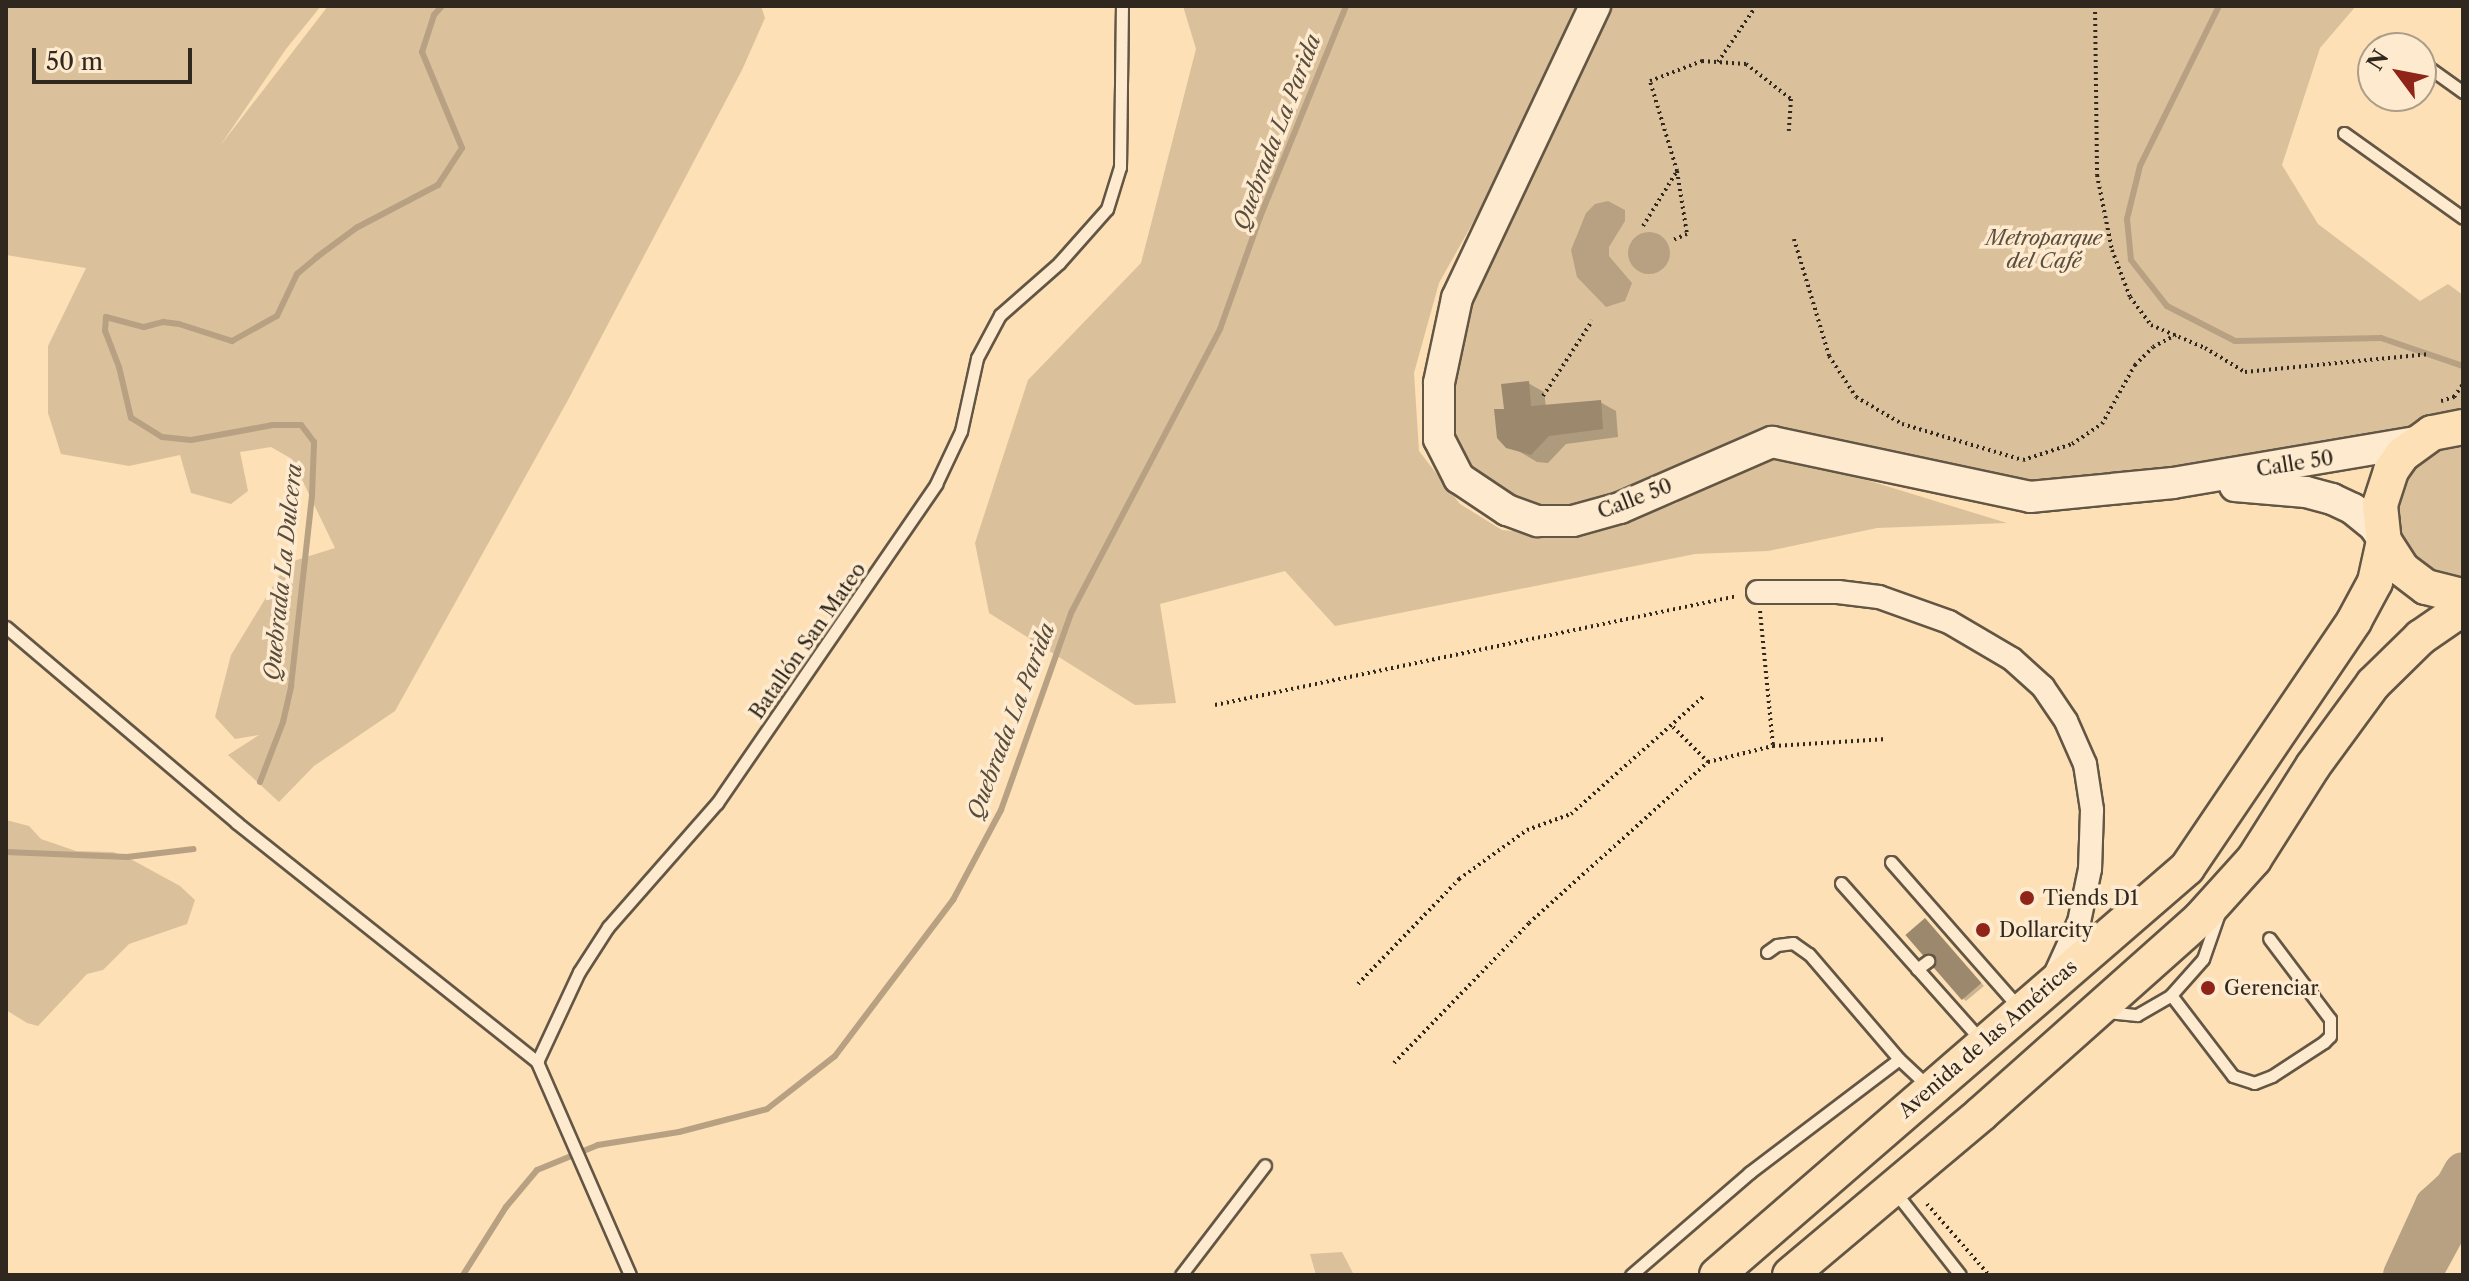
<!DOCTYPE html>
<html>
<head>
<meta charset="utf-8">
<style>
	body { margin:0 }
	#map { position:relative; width:2469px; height:1281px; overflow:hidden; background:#fde0b5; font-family:"Libre Caslon Text",serif }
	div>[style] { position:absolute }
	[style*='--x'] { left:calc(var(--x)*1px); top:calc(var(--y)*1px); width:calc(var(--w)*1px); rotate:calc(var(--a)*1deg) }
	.green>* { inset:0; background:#dac19c }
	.water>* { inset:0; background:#b7a182 }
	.round { border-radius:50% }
	.shadow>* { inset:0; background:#0003 }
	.stream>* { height:6px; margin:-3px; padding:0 3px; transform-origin:3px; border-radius:3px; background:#b7a182 }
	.river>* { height:38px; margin:-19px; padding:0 19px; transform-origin:19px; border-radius:19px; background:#b7a182 }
	.building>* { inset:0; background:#9b886d; transform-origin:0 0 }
	.path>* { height:4px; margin-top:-2px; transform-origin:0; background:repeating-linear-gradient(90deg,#30281f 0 2px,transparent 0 6px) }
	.roads { filter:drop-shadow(2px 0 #635644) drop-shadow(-2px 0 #635644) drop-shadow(0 2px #635644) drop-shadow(0 -2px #635644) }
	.lane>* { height:11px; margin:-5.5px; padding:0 5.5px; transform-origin:5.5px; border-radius:5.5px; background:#feebcf }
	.street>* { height:22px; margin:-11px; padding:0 11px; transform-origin:11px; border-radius:11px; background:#feebcf }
	.secondary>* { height:30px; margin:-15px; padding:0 15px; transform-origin:15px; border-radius:15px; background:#feebcf }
	.primary>* { height:34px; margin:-17px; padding:0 17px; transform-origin:17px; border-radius:17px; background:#fde0b5 }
	.dots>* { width:22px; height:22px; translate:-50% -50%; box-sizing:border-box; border:4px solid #feebcf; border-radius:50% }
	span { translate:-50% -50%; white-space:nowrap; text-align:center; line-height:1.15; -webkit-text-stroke:7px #feebcf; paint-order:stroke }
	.park-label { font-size:20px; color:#5a4e3e; font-style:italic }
	.street-label { font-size:20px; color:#30281f }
	.poi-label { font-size:20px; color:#30281f }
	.left { translate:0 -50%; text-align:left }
	.water-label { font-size:22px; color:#584c3d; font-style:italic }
	.frame { position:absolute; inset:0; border:8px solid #30281f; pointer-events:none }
	.north { position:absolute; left:2357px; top:32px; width:80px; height:80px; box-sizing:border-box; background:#feebcf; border:2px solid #ac9d89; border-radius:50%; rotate:302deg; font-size:22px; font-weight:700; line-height:32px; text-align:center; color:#30281f }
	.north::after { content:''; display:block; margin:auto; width:28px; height:36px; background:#8f2418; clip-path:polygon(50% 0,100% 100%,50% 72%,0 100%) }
	.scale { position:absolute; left:32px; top:48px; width:160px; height:36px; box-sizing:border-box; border:4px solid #30281f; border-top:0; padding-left:10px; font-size:24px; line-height:28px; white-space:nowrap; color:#30281f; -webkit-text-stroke:6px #feebcf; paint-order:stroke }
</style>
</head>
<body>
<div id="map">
	<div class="green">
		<i style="clip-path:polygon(6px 6px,321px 6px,286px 49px,220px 146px,328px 6px,761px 6px,765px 18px,742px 70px,568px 400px,395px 711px,314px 766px,279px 802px,228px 755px,259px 735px,235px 739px,215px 717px,231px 655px,287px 563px,335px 548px,292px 459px,271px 447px,240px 452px,248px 491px,231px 504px,191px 493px,180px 455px,129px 466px,61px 454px,48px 413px,48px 346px,86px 268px,6px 255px)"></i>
		<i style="clip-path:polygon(1183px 6px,1586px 6px,1521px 137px,1439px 283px,1414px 373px,1419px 451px,1460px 504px,1502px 530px,1556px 535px,1595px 532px,1677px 503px,1712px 475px,1785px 455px,2007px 523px,1877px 528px,1768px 551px,1695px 554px,1335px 626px,1285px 571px,1160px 604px,1176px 703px,1135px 705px,989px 613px,975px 543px,1028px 380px,1141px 263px,1196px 49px)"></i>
		<i style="clip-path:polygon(1595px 6px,2356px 6px,2320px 48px,2282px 165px,2318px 224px,2420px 301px,2448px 284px,2463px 295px,2463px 596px,2384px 541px,2402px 455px,2030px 497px,1772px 442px,1573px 521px,1459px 478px,1439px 383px,1457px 298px)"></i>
		<i style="clip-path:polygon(6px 820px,29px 826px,41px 839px,76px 851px,113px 852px,127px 857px,180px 886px,195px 900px,187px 924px,129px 944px,103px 970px,87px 974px,38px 1026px,27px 1023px,6px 1010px)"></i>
		<i style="clip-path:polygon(1342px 1252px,1354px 1275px,1316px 1275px,1310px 1254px)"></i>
	</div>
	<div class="water">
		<i style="clip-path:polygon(1608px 201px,1625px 210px,1625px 221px,1609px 247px,1609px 256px,1632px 283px,1625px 301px,1606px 307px,1577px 277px,1571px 250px,1586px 213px,1595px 204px)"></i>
		<i class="round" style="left:1628px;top:232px;width:42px;height:42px"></i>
		<i style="clip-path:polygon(2463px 1166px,2463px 1240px,2444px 1275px,2406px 1275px,2434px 1205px)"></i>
	</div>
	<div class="shadow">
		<i style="clip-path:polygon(1528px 383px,1544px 392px,1546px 407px,1600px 402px,1616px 411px,1618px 437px,1566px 444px,1548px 463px,1537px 462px,1520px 452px,1499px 437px)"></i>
		<i style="clip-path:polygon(1925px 920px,1984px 986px,1966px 1001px,1962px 998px)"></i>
	</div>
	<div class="stream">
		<i style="--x:2219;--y:6;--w:178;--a:116.3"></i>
		<i style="--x:2140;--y:166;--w:55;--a:103.8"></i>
		<i style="--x:2127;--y:219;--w:41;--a:84.4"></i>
		<i style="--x:2131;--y:260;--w:58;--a:52"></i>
		<i style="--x:2167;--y:306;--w:76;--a:27.2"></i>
		<i style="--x:2235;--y:341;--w:146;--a:-1.2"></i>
		<i style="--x:2381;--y:338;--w:87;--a:18.9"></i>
		<i style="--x:260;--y:782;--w:64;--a:-69"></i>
		<i style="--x:283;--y:722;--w:37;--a:-77"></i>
		<i style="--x:291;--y:686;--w:192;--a:-83.7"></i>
		<i style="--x:312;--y:495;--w:53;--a:-87.8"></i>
		<i style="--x:314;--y:442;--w:21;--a:-127"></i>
		<i style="--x:301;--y:425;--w:28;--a:180"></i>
		<i style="--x:273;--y:425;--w:83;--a:169.6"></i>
		<i style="--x:191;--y:440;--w:29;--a:-174"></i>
		<i style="--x:162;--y:437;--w:36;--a:-148"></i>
		<i style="--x:131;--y:418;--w:52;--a:-103.2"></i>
		<i style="--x:119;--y:367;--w:39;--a:-111"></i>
		<i style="--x:105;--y:331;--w:14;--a:-86"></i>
		<i style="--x:106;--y:317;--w:39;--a:15"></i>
		<i style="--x:144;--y:327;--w:20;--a:-15"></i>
		<i style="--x:163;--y:322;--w:16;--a:7"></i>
		<i style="--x:179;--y:324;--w:56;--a:17.8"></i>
		<i style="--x:232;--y:341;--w:51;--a:-29.1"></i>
		<i style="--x:277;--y:316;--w:47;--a:-64.5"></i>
		<i style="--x:297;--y:274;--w:26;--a:-40"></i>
		<i style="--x:317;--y:257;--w:49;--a:-36.6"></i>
		<i style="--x:356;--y:228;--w:93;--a:-27.7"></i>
		<i style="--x:438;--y:185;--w:44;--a:-57"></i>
		<i style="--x:462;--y:148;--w:104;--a:-112.6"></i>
		<i style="--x:422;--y:52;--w:39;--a:-72"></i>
		<i style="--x:434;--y:15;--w:12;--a:-48"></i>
		<i style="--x:6;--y:852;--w:121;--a:2.4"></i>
		<i style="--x:127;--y:857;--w:67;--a:-6.8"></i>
		<i style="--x:463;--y:1275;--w:80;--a:-57.7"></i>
		<i style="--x:506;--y:1207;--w:48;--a:-50"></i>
		<i style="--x:537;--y:1170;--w:66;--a:-22.3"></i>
		<i style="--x:598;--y:1145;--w:82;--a:-9.1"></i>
		<i style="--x:679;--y:1132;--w:91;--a:-14.6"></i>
		<i style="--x:767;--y:1109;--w:86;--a:-37.9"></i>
		<i style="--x:835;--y:1056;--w:196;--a:-52.9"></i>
		<i style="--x:953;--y:900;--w:102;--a:-61.9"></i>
		<i style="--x:1001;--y:810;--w:209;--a:-70.4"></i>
		<i style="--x:1071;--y:613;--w:321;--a:-62.3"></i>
		<i style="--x:1220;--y:329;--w:119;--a:-70.3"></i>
		<i style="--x:1260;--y:217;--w:228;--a:-67.8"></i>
	</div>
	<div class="river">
		<i style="--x:2402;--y:1275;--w:77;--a:-65.4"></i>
		<i style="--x:2434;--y:1205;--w:27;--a:-42"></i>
		<i style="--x:2454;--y:1187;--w:18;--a:-61"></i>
	</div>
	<div class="building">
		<i style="clip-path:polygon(1529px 381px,1531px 406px,1601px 400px,1603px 429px,1549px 436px,1531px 455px,1506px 448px,1497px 438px,1494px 409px,1504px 409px,1501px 384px)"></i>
		<i style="left:1925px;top:918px;width:86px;height:26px;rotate:49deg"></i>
	</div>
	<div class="path">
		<i style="--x:2095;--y:6;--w:169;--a:89.3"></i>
		<i style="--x:2097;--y:175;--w:76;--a:78.7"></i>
		<i style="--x:2112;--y:250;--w:50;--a:69"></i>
		<i style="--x:2130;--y:297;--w:35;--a:53"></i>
		<i style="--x:2151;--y:325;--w:59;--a:23.1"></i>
		<i style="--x:2205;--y:348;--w:47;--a:31"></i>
		<i style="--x:2245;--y:372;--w:183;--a:-5.6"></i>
		<i style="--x:1718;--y:62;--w:64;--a:-55.8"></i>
		<i style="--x:1677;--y:171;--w:94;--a:-106.7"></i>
		<i style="--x:1650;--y:81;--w:56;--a:-21"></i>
		<i style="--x:1702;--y:61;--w:44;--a:3.9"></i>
		<i style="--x:1746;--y:64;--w:57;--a:37.9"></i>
		<i style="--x:1791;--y:99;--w:32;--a:94"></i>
		<i style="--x:1643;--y:226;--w:65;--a:-58.3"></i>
		<i style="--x:1677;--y:171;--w:64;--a:81"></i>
		<i style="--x:1687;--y:234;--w:15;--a:157"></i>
		<i style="--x:1794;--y:239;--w:122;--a:73.3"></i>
		<i style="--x:1829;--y:356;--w:49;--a:56.6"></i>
		<i style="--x:1856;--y:397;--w:53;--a:30.4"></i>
		<i style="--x:1902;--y:424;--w:126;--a:16.6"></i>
		<i style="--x:2023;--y:460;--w:52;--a:-18.1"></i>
		<i style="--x:2072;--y:444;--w:36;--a:-34"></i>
		<i style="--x:2102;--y:424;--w:68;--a:-60.8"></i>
		<i style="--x:2135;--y:365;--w:25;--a:-45"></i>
		<i style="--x:2153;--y:347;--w:26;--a:-28"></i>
		<i style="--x:1543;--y:396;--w:90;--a:-56.8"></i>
		<i style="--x:2441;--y:401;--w:14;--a:-17"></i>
		<i style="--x:2454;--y:397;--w:16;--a:-55"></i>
		<i style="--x:1760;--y:611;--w:136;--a:84.5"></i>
		<i style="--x:1215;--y:705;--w:533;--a:-11.79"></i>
		<i style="--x:1673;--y:727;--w:49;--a:45"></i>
		<i style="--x:1358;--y:984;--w:146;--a:-46.1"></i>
		<i style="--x:1459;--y:879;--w:84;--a:-35.8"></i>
		<i style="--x:1527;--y:830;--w:47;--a:-20"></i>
		<i style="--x:1571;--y:814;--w:179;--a:-41.6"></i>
		<i style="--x:1394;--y:1063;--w:194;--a:-46"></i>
		<i style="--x:1529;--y:923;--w:241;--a:-42"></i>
		<i style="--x:1708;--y:762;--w:67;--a:-13.8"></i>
		<i style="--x:1773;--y:746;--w:114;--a:-3.5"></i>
		<i style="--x:1927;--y:1204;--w:94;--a:48.9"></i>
	</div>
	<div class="roads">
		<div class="lane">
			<i style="--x:2421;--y:62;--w:52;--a:35.5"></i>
			<i style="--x:2344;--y:133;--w:146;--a:35.5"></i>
			<i style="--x:6;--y:627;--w:303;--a:40.3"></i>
			<i style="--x:237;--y:823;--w:384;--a:38.5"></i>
			<i style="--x:537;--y:1062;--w:232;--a:66.4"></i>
			<i style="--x:1891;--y:862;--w:196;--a:48.7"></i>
			<i style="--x:1841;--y:883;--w:212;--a:48.3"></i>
			<i style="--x:1767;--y:952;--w:12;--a:-35"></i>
			<i style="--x:1777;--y:945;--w:16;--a:-7"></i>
			<i style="--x:1793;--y:943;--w:19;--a:35"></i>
			<i style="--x:1809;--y:954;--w:138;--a:49.4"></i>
			<i style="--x:1917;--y:969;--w:14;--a:-36"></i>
			<i style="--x:2171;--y:995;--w:102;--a:52.6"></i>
			<i style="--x:2233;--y:1076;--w:22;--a:18"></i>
			<i style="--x:2254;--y:1083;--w:19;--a:-21"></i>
			<i style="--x:2272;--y:1076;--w:62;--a:-33.2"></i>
			<i style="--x:2324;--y:1042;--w:8;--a:-45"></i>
			<i style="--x:2330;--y:1036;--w:17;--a:-90"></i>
			<i style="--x:2330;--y:1019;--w:101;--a:-127"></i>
			<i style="--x:2107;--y:1012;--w:30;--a:6"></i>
			<i style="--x:2137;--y:1015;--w:39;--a:-30"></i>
			<i style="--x:2171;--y:995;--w:48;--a:-48.4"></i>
			<i style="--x:2203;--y:959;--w:46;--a:-70.8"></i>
			<i style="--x:537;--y:1062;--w:99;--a:-65"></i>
			<i style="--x:579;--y:972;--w:54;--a:-57.2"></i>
			<i style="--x:608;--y:927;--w:165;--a:-48.7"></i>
			<i style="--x:717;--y:803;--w:387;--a:-55.5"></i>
			<i style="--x:936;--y:484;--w:59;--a:-64.7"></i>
			<i style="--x:961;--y:431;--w:75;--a:-77.6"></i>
			<i style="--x:977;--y:358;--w:49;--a:-61.9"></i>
			<i style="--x:1000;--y:315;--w:79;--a:-41.4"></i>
			<i style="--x:1059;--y:263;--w:72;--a:-48.4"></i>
			<i style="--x:1107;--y:209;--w:44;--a:-72.8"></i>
			<i style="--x:1120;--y:167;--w:161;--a:-89.3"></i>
			<i style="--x:1895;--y:1192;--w:105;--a:51.9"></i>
			<i style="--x:1181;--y:1275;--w:138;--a:-52.6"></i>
			<i style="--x:1631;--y:1275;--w:156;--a:-40.8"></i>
			<i style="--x:1749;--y:1173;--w:188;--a:-37.2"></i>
			<i style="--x:1899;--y:1059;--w:42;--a:43.1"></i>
		</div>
		<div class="street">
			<i style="--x:1758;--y:592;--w:80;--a:0"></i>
			<i style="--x:1838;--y:592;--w:41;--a:7"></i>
			<i style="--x:1879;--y:597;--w:74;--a:19.7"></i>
			<i style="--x:1949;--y:622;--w:73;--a:30.4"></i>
			<i style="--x:2012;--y:659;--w:42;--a:42.1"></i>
			<i style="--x:2043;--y:687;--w:41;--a:55.9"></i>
			<i style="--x:2066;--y:721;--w:47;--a:66.2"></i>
			<i style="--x:2085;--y:764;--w:47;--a:81.3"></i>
			<i style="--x:2092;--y:810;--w:59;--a:91.9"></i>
			<i style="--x:2090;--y:869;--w:54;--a:101.7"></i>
			<i style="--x:2079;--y:922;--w:58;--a:114.4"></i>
		</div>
		<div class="secondary">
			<i style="--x:1595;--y:6;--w:323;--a:115.3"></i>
			<i style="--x:1457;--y:298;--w:87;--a:102"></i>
			<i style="--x:1439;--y:383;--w:56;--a:90"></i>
			<i style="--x:1439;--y:439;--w:44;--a:62.9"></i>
			<i style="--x:1459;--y:478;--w:58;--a:33.7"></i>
			<i style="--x:1507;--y:510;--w:33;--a:20"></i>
			<i style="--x:1538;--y:521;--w:35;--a:0"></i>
			<i style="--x:1573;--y:521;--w:49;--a:-15.5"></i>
			<i style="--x:1620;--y:508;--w:166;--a:-23.5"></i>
			<i style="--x:1772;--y:442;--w:264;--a:12"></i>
			<i style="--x:2030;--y:497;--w:144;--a:-5.6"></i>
			<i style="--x:2173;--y:483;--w:246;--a:-9.6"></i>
			<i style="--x:2235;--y:486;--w:71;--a:4.8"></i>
			<i style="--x:2306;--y:492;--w:27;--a:15"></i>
			<i style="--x:2332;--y:499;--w:23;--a:25"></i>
			<i style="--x:2353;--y:509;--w:27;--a:39"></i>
			<i style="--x:2374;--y:526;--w:18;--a:56"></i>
		</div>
		<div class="primary">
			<i style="--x:2463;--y:427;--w:32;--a:169"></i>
			<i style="--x:2432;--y:433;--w:37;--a:144"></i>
			<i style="--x:2402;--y:455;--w:19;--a:125"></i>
			<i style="--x:2391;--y:471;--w:36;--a:108"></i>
			<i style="--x:2380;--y:505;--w:36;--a:84"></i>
			<i style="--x:2384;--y:541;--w:33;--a:57"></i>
			<i style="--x:2402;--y:569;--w:30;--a:37"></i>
			<i style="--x:2426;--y:587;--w:38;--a:14"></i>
			<i style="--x:1717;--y:1275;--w:622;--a:-40.89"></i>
			<i style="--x:2187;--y:868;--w:298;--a:-55.9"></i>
			<i style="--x:2354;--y:621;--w:44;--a:-61.7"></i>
			<i style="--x:2375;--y:582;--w:42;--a:-77.6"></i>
			<i style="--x:1790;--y:1275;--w:250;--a:-40.1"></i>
			<i style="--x:1981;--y:1114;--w:293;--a:-41.7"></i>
			<i style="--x:2200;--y:919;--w:81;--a:-48"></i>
			<i style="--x:2254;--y:859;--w:110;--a:-57.6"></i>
			<i style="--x:2313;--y:766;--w:102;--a:-53.8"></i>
			<i style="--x:2373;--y:684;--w:67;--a:-44.4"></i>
			<i style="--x:2421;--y:637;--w:51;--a:-34.6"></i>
		</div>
	</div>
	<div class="dots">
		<i style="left:2027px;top:898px;background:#8f2418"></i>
		<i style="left:1983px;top:930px;background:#8f2418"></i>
		<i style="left:2208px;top:988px;background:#8f2418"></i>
	</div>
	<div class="park-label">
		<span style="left:2044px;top:250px">Metroparque<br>del Café</span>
	</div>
	<div class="street-label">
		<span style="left:2295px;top:464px;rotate:-9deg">Calle 50</span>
		<span style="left:1635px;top:499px;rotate:-21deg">Calle 50</span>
		<span style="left:808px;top:641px;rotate:-55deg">Batallón San Mateo</span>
		<span style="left:1988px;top:1039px;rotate:-41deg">Avenida de las Américas</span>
	</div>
	<div class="poi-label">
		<span class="left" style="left:2043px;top:898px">Tiends D1</span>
		<span class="left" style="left:1999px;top:930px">Dollarcity</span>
		<span class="left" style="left:2224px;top:988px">Gerenciar</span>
	</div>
	<div class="water-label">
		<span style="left:1277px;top:132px;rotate:-69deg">Quebrada La Parida</span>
		<span style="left:283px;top:572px;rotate:-84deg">Quebrada La Dulcera</span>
		<span style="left:1011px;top:721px;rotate:-69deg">Quebrada La Parida</span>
	</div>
	<div class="frame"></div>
	<div class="north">N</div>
	<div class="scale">50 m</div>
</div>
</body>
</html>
